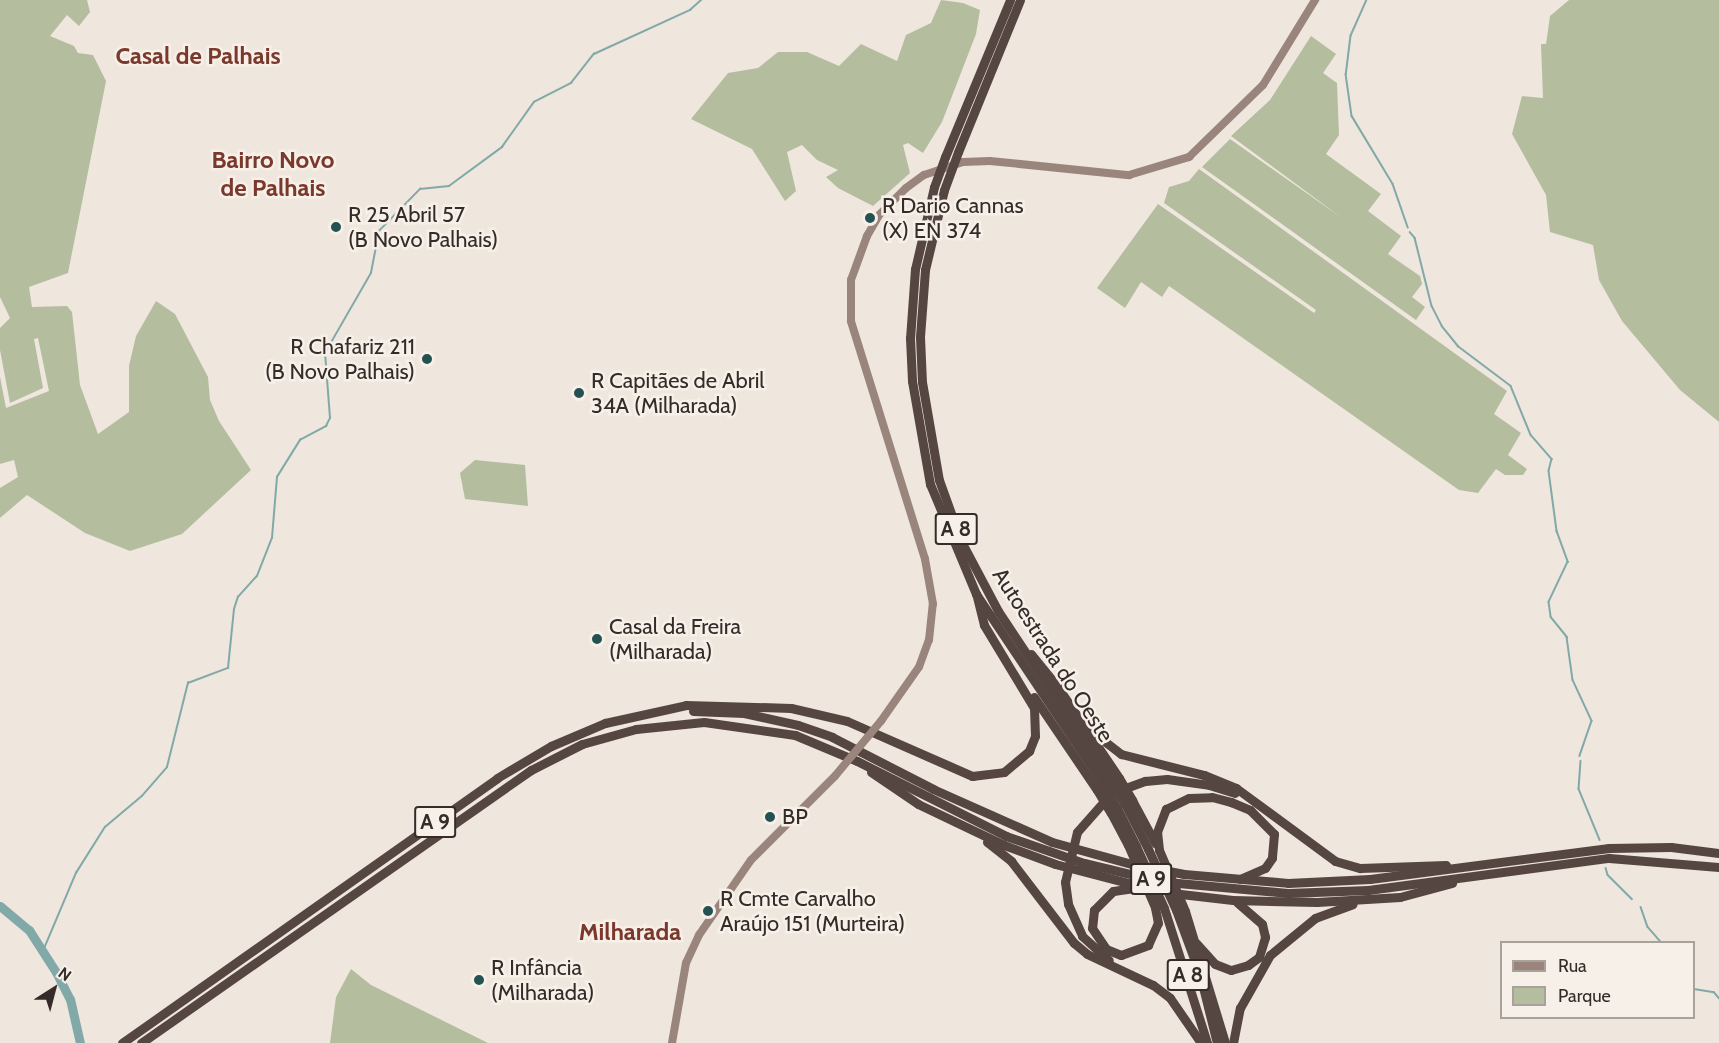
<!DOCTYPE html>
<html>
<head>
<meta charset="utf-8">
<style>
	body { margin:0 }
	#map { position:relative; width:1719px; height:1043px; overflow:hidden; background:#efe6de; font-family:Cabin,sans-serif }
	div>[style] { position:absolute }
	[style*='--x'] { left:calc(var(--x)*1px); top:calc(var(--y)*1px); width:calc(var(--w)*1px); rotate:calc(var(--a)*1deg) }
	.green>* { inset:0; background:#b5bd9f }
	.stream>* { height:1.5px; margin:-0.75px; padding:0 0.75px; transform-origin:0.75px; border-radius:0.75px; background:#80a9a8 }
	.river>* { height:9px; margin:-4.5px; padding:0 4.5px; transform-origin:4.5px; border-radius:4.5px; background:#80a9a8 }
	.secondary>* { height:8px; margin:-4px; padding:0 4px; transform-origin:4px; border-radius:4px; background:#9a857c }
	.motorway>* { height:9px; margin:-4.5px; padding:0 4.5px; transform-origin:4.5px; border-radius:4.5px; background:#554641 }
	.secondary-bridge>* { height:8px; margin:-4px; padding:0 4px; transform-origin:4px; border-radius:4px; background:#9a857c }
	.motorway-bridge>* { height:9px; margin:-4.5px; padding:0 4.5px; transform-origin:4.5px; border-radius:4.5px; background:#554641 }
	.dots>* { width:16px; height:16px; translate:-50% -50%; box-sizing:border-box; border:3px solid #f7f0e9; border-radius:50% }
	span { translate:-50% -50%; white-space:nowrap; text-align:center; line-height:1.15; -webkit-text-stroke:5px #f7f0e9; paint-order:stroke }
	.shield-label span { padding:2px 4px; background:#f7f0e9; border:2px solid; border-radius:4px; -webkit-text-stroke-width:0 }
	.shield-label { font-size:21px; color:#352c29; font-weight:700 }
	.poi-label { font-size:22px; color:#352c29 }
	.left { translate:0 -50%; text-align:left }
	.right { translate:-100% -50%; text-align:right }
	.street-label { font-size:22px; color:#352c29 }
	.neighbourhood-label { font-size:24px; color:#7a392c; font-weight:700 }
	.legend { position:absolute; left:1500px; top:941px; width:195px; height:78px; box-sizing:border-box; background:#f7f0e9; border:2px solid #a9a29c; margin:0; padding:8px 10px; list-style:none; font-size:18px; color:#352c29 }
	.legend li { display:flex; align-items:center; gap:12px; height:30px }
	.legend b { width:30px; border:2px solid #a9a29c }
	.north { position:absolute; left:24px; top:959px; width:60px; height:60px; -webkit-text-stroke:4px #f7f0e9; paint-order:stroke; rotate:36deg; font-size:16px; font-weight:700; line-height:24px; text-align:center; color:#352c29 }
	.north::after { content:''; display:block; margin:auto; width:21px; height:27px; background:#352c29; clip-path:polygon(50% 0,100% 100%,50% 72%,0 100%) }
</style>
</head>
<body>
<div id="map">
	<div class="green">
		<i style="clip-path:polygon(0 0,87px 0,90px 12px,79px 26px,67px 15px,50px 36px,74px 46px,78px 53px,93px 55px,106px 81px,68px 273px,29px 287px,32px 307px,67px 306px,72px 312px,80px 385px,98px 434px,129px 412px,129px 366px,136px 336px,156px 301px,175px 314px,208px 377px,210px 400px,219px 421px,251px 470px,182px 534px,130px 551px,85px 533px,27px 495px,0 518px,0 488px,18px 477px,14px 460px,0 464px,0 377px,6px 408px,49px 391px,38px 338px,34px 339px,43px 388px,10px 403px,0 350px,0 328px,10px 318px,0 297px)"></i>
		<i style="clip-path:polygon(941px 0,963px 3px,980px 10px,976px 34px,942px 122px,923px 153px,908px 143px,903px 145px,910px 173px,873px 206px,838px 188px,826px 177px,838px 170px,817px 160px,802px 145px,787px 152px,796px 191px,785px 201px,752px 149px,691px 119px,728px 73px,758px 68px,778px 52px,807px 52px,839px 66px,861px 44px,897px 61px,906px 35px,931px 23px)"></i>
		<i style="clip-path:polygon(1569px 0,1719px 0,1719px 422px,1680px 390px,1622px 321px,1599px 280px,1593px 245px,1550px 232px,1546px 195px,1512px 134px,1522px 96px,1543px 98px,1541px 44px,1546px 44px,1550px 16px)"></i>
		<i style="clip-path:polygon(1311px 36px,1336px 54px,1323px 73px,1337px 83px,1339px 135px,1326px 154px,1381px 194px,1368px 211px,1401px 236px,1388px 254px,1420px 276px,1422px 284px,1412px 297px,1425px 307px,1416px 320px,1202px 167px,1230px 139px,1342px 218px,1231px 136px,1270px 100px)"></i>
		<i style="clip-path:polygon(1199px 169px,1507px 391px,1494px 414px,1521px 433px,1508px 455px,1527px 469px,1523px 475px,1505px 475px,1496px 469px,1478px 493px,1459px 490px,1169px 286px,1162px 297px,1141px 282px,1125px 308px,1097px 288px,1158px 204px,1314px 313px,1316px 310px,1164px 203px,1169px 187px,1189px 181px)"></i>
		<i style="clip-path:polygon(475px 460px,525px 465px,528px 506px,465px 499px,460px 473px)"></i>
		<i style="clip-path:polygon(351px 969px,371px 985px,488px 1043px,330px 1043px,336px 997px)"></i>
	</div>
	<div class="stream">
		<i style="--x:1367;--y:0;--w:39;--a:114"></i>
		<i style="--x:1351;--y:36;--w:38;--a:97"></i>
		<i style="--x:1346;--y:74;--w:42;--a:81.9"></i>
		<i style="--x:1352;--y:116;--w:79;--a:58.9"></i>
		<i style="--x:1393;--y:184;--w:46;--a:70.8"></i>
		<i style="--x:1410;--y:232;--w:8;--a:50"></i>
		<i style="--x:1415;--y:238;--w:70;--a:76"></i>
		<i style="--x:1432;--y:306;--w:22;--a:63"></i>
		<i style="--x:1442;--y:326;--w:26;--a:51"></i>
		<i style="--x:1458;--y:346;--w:66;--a:37"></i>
		<i style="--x:1511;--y:386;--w:53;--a:67.8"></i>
		<i style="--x:1531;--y:435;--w:32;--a:49"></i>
		<i style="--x:1552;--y:459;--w:12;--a:104"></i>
		<i style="--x:1549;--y:471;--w:61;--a:82.4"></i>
		<i style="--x:1557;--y:531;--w:33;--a:70"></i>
		<i style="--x:1568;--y:562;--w:44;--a:115.4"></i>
		<i style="--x:1549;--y:602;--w:15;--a:82"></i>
		<i style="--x:1551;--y:617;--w:26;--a:51"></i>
		<i style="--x:1567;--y:637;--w:43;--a:82.1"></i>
		<i style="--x:1573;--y:680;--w:45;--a:65.1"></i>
		<i style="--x:1592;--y:721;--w:37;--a:109"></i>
		<i style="--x:1581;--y:761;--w:28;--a:94"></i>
		<i style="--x:1579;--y:789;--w:55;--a:67.6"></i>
		<i style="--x:1606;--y:868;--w:7;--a:74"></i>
		<i style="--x:1608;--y:875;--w:34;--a:45"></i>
		<i style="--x:1641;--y:907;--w:21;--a:71"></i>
		<i style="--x:1648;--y:927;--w:20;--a:49"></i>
		<i style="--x:43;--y:951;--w:85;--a:-67.1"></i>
		<i style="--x:76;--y:873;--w:54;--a:-57.8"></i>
		<i style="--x:105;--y:827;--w:48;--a:-40"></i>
		<i style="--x:142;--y:796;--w:38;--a:-49"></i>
		<i style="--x:167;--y:767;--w:87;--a:-76"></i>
		<i style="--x:188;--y:683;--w:43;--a:-20.6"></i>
		<i style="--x:228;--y:668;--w:59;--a:-84.2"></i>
		<i style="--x:234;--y:609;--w:13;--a:-72"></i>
		<i style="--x:238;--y:597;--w:28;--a:-48"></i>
		<i style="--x:257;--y:576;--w:41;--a:-68.5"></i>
		<i style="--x:272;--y:538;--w:61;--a:-85.3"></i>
		<i style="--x:277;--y:477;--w:44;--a:-58.1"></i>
		<i style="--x:300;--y:440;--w:30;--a:-28"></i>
		<i style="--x:326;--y:426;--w:9;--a:-63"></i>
		<i style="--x:330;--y:418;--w:65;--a:-94.4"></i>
		<i style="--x:325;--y:353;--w:92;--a:-60.1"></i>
		<i style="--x:371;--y:273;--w:43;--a:-79.2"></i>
		<i style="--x:379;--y:231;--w:59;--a:-45.7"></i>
		<i style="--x:420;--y:189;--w:29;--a:-6"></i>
		<i style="--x:449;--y:186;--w:66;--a:-36.3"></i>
		<i style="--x:502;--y:147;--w:55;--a:-54.6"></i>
		<i style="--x:534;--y:102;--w:42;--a:-27.2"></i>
		<i style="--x:571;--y:83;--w:37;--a:-52"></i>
		<i style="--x:594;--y:54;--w:106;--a:-24.6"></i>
		<i style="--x:690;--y:10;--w:15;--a:-42"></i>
		<i style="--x:1694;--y:989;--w:20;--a:9"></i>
		<i style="--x:1714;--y:992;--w:8;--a:50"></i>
	</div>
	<div class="river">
		<i style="--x:0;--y:906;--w:38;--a:40"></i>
		<i style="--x:29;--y:930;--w:50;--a:57.3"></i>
		<i style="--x:56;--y:972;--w:30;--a:63"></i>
		<i style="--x:70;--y:999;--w:45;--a:77.2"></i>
	</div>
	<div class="secondary">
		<i style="--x:881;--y:721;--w:66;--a:-54.9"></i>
		<i style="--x:919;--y:667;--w:29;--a:-70"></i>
		<i style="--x:929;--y:640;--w:36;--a:-84"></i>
		<i style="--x:933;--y:604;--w:46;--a:-100.1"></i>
		<i style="--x:925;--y:559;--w:249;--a:-107.3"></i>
		<i style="--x:851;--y:321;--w:41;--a:-90"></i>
		<i style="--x:851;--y:280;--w:47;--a:-70"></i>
		<i style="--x:867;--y:236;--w:24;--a:-60"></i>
		<i style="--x:879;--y:215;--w:38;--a:-45"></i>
		<i style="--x:906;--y:188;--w:22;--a:-36"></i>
		<i style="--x:924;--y:175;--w:41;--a:-18.4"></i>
		<i style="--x:963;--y:162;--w:27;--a:-2"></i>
		<i style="--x:990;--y:161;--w:140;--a:5.8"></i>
		<i style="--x:1129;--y:175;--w:63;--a:-16.7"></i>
		<i style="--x:1189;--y:157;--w:103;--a:-44.2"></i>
		<i style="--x:1263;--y:85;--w:100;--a:-58.5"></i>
		<i style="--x:672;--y:1043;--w:81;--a:-80.1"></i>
		<i style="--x:686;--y:963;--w:31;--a:-65"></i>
		<i style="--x:699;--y:935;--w:91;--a:-55.3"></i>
		<i style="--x:751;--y:860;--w:119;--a:-45"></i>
	</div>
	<div class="motorway">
		<i style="--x:958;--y:152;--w:164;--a:-67.8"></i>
		<i style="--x:945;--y:157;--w:170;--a:-67.5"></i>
		<i style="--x:934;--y:187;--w:84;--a:103"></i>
		<i style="--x:915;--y:269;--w:69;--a:94.1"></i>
		<i style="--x:910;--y:338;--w:43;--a:87.3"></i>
		<i style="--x:912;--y:381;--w:105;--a:80.1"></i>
		<i style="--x:930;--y:484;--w:119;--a:67.3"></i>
		<i style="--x:976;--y:594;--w:230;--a:56.2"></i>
		<i style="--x:944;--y:190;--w:82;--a:103.4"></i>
		<i style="--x:925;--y:270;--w:67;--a:94.3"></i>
		<i style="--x:920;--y:337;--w:45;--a:87.5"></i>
		<i style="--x:922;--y:382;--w:99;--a:80.2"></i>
		<i style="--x:939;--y:480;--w:65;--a:70.2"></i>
		<i style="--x:961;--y:541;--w:79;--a:62.1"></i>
		<i style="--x:998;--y:611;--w:204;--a:56.4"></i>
		<i style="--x:1031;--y:654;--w:41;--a:50.9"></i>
		<i style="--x:1057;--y:686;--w:111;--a:56"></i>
		<i style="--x:1034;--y:697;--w:112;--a:55.9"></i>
		<i style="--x:693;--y:711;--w:51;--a:2.2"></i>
		<i style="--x:744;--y:713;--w:55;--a:12.5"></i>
		<i style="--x:798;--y:725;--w:36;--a:19"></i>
		<i style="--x:832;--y:737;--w:114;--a:27.2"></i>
		<i style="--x:933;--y:789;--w:130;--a:24"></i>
		<i style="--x:1052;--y:842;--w:83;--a:15.4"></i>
		<i style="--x:1132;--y:864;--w:53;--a:10.9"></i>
		<i style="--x:1184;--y:874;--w:104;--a:4.9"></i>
		<i style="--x:1288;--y:883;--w:82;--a:-2.8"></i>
		<i style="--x:1370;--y:879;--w:241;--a:-7.4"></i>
		<i style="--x:1609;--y:848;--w:62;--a:-0.9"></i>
		<i style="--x:1671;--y:847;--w:48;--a:7.1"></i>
		<i style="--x:1085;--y:726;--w:46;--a:37.9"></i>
		<i style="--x:1121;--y:754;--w:86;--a:14.2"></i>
		<i style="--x:1204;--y:775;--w:35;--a:22"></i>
		<i style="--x:1236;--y:788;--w:123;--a:36.4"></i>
		<i style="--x:1335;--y:861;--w:26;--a:16"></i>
		<i style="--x:1360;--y:868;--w:86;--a:-2"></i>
		<i style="--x:871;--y:772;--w:57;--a:34.2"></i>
		<i style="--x:918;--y:804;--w:95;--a:25.5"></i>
		<i style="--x:1004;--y:845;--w:54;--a:20.4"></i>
		<i style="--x:1055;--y:864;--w:100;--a:14.5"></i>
		<i style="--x:1120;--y:790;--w:27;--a:-20"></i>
		<i style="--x:1145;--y:781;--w:22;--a:-5"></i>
		<i style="--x:1167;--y:779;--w:42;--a:8.1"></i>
		<i style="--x:1209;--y:785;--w:27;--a:17"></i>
		<i style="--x:1132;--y:800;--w:49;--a:61.9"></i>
		<i style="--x:1125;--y:804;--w:51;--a:62.9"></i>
		<i style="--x:1117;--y:808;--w:42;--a:63.4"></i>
		<i style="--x:1111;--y:813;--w:36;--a:62"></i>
		<i style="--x:1077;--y:832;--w:47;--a:-48.5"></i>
		<i style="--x:987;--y:842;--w:31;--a:38"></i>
		<i style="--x:1011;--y:861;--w:103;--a:52.5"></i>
		<i style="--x:1074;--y:943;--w:17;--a:40"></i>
		<i style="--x:1087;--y:954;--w:73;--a:25.2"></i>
		<i style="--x:1153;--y:985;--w:21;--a:37"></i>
		<i style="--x:1170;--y:998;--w:55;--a:55.4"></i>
		<i style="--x:1159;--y:850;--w:18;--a:-96"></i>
		<i style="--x:1157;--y:832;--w:25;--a:-69"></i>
		<i style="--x:1166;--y:809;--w:25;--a:-26"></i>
		<i style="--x:1189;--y:798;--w:23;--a:-2"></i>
		<i style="--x:1212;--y:797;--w:20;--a:15"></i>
		<i style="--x:1231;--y:802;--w:21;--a:23"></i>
		<i style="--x:1250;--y:810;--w:34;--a:45"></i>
		<i style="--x:1274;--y:834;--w:24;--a:95"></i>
		<i style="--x:1272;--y:858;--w:12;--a:125"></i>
		<i style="--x:1265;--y:868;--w:27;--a:156"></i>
		<i style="--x:1065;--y:882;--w:22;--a:82"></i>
		<i style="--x:1068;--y:904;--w:35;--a:66"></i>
		<i style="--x:1082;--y:936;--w:36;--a:42"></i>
		<i style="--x:1167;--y:882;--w:121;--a:5.2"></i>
		<i style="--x:1288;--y:893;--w:80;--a:-2.1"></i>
		<i style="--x:1368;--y:890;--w:243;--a:-7.6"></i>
		<i style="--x:1609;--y:858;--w:110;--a:4.7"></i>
		<i style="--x:1134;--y:888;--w:21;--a:172"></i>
		<i style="--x:1113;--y:891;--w:27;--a:135"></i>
		<i style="--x:1094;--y:910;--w:18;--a:96"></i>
		<i style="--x:1092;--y:928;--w:25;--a:56"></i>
		<i style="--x:1106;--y:949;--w:16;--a:22"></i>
		<i style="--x:1121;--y:955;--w:29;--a:-20"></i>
		<i style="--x:1148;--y:945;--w:24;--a:-66"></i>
		<i style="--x:1158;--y:923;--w:16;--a:-101"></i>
		<i style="--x:1172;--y:893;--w:61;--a:6.5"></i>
		<i style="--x:1233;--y:900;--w:84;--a:1.4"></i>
		<i style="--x:1317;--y:902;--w:83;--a:-3.4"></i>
		<i style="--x:1400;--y:897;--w:54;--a:-15.1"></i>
		<i style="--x:1164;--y:908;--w:142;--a:72.3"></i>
		<i style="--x:1176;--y:910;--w:69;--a:69.7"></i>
		<i style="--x:1200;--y:975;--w:70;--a:76"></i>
		<i style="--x:1185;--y:911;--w:138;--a:73.1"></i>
		<i style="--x:1196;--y:943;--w:28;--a:48"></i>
		<i style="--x:1215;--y:964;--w:17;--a:21"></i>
		<i style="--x:1231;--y:970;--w:18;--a:-16"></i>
		<i style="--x:1248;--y:965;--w:14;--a:-36"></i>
		<i style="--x:1259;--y:957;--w:21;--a:-73"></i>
		<i style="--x:1265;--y:937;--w:13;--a:-103"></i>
		<i style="--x:1262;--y:924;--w:33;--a:-139"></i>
		<i style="--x:122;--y:1043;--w:459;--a:-35.2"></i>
		<i style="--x:497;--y:778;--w:63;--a:-30.7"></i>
		<i style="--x:551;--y:746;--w:59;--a:-23.1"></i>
		<i style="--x:605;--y:723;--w:83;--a:-12.5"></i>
		<i style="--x:686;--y:705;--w:105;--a:1.6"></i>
		<i style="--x:791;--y:708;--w:57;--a:13.1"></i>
		<i style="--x:847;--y:721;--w:137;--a:23.7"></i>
		<i style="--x:972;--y:776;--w:32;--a:-7"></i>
		<i style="--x:1004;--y:772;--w:33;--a:-40"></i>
		<i style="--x:1029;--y:751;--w:16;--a:-68"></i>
		<i style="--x:1035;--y:736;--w:28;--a:-92"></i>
		<i style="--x:1034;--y:708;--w:97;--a:-121.1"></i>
		<i style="--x:984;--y:625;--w:32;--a:-104"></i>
		<i style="--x:141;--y:1043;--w:476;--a:-35"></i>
		<i style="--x:531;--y:770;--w:57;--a:-27"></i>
		<i style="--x:582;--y:744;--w:56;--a:-15.5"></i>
		<i style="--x:636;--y:729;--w:68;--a:-5.9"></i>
		<i style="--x:704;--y:722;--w:92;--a:8.1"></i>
		<i style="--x:795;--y:735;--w:67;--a:22.8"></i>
		<i style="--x:857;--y:761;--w:167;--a:26.7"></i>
		<i style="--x:1006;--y:836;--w:83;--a:19.1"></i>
		<i style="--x:1084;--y:863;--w:65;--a:13.4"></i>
		<i style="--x:1233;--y:1043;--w:36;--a:-79"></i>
		<i style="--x:1240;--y:1008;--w:61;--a:-60.5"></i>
		<i style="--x:1270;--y:955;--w:58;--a:-39.4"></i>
		<i style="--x:1315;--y:918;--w:40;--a:-20.2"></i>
	</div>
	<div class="secondary-bridge">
		<i style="--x:835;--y:776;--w:72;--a:-50.1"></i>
	</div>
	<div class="motorway-bridge">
		<i style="--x:934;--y:187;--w:32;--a:-70"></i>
		<i style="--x:944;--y:190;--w:40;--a:-69.8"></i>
		<i style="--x:1119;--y:778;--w:26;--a:59"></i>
		<i style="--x:1111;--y:781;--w:27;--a:59"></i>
		<i style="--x:1104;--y:785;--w:26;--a:61"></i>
		<i style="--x:1097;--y:790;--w:27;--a:59"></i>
		<i style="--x:1128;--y:845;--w:68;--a:66.5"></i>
		<i style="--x:1136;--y:846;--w:68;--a:65.7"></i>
		<i style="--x:1148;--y:849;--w:67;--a:65.3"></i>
		<i style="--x:1159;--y:850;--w:66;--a:66.9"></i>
		<i style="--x:1065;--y:882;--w:51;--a:-76.5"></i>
	</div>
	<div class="dots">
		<i style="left:870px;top:218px;background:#245151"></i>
		<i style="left:336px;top:227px;background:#245151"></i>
		<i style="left:427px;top:359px;background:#245151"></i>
		<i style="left:579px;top:393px;background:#245151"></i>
		<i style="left:597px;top:639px;background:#245151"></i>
		<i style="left:770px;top:817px;background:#245151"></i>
		<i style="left:708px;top:911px;background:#245151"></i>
		<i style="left:479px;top:980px;background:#245151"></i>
	</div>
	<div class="shield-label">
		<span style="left:956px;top:529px">A 8</span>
		<span style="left:435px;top:822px">A 9</span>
		<span style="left:1151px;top:879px">A 9</span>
		<span style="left:1188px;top:975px">A 8</span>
	</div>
	<div class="poi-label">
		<span class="left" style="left:882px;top:218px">R Dario Cannas<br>(X) EN 374</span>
		<span class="left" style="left:348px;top:227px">R 25 Abril 57<br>(B Novo Palhais)</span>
		<span class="right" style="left:415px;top:359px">R Chafariz 211<br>(B Novo Palhais)</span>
		<span class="left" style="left:591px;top:393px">R Capitães de Abril<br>34A (Milharada)</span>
		<span class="left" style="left:609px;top:639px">Casal da Freira<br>(Milharada)</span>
		<span class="left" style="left:782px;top:817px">BP</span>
		<span class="left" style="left:720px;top:911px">R Cmte Carvalho<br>Araújo 151 (Murteira)</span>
		<span class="left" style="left:491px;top:980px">R Infância<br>(Milharada)</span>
	</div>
	<div class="street-label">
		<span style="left:1053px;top:655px;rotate:57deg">Autoestrada do Oeste</span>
	</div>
	<div class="neighbourhood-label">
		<span style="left:198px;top:56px">Casal de Palhais</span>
		<span style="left:273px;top:174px">Bairro Novo<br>de Palhais</span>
		<span style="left:630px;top:932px">Milharada</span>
	</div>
	<ul class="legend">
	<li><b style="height:8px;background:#9a857c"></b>Rua</li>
	<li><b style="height:16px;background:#b5bd9f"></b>Parque</li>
	</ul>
	<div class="north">N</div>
</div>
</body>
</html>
